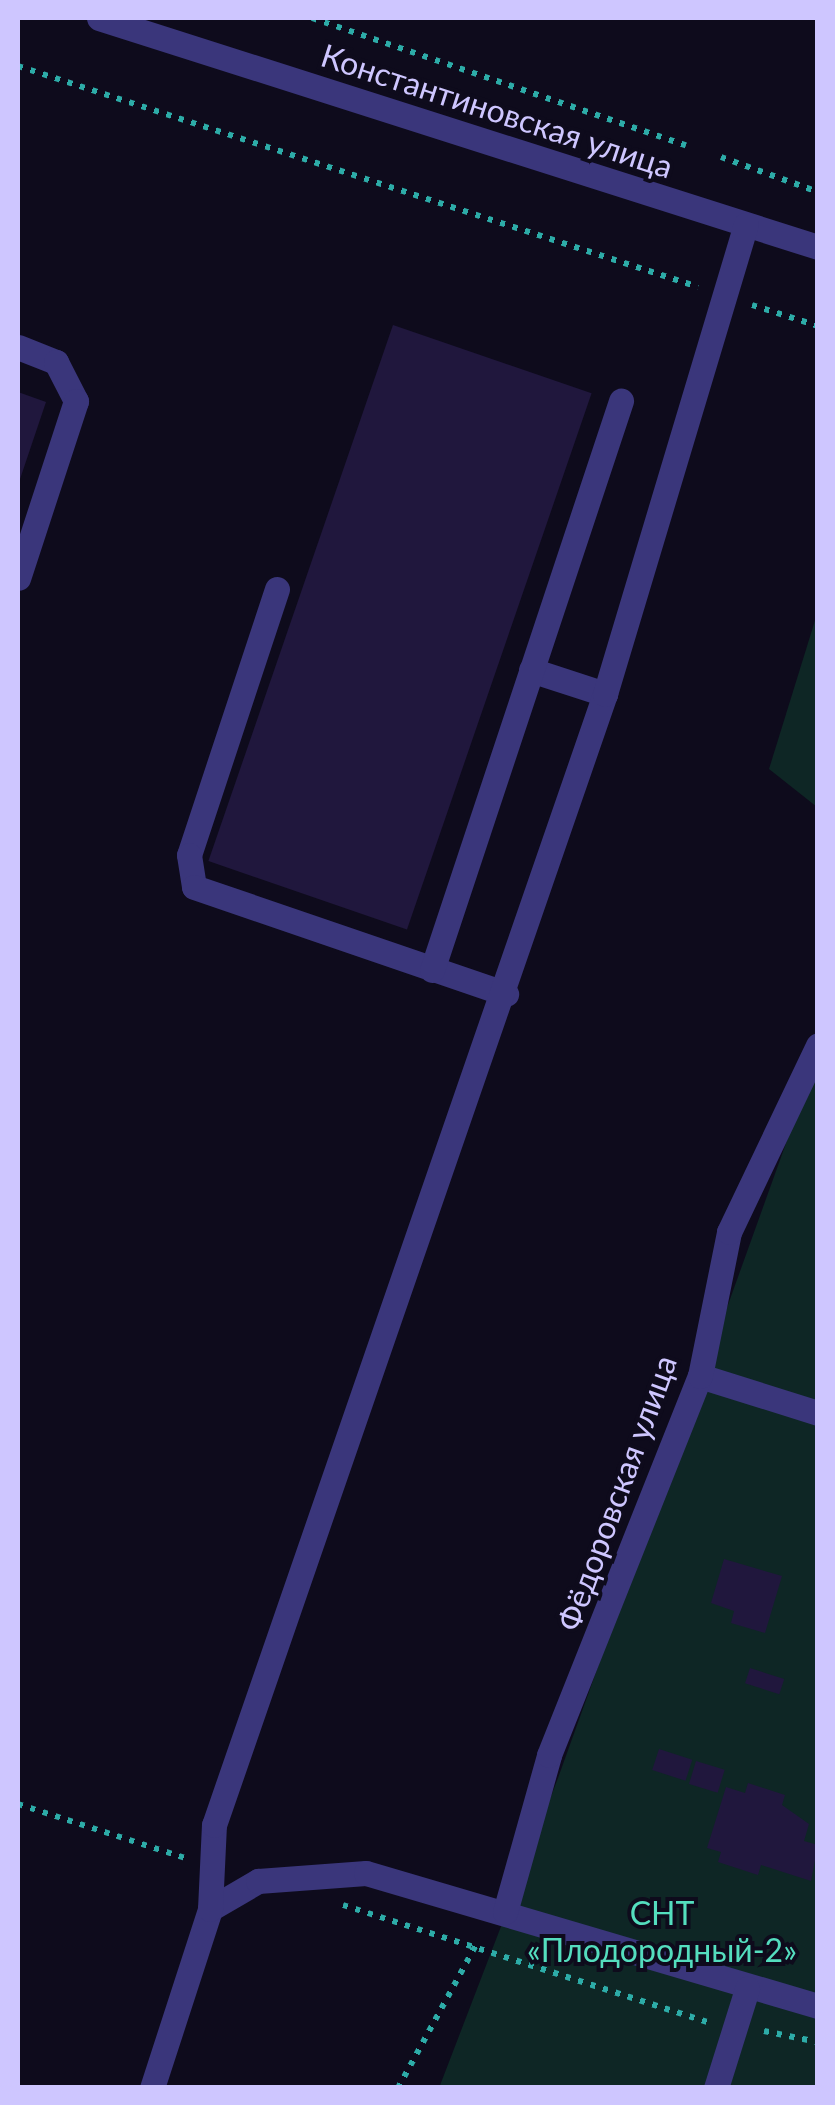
<!DOCTYPE html>
<html>
<head>
<meta charset="utf-8">
<style>
	body { margin:0 }
	#map { position:relative; width:835px; height:2105px; overflow:hidden; background:#0e0b1c; font-family:Lato,sans-serif }
	div>[style] { position:absolute }
	[style*='--x'] { left:calc(var(--x)*1px); top:calc(var(--y)*1px); width:calc(var(--w)*1px); rotate:calc(var(--a)*1deg) }
	.green>* { inset:0; background:#0e2625 }
	.building>* { inset:0; background:#20173d; transform-origin:0 0 }
	.path>* { height:6px; margin-top:-3px; transform-origin:0; background:repeating-linear-gradient(90deg,#2daca8 0 5px,transparent 0 13px) }
	.minor>* { height:25px; margin:-12.5px; padding:0 12.5px; transform-origin:12.5px; border-radius:12.5px; background:#3a367b }
	span { translate:-50% -50%; white-space:nowrap; text-align:center; line-height:1.15; -webkit-text-stroke:8px #0e0b1c; paint-order:stroke }
	.street-label { font-size:32px; color:#cec6ff }
	.park-label { font-size:32px; color:#54ddbe }
	.frame { position:absolute; inset:0; border:20px solid #cec6ff; pointer-events:none }
</style>
</head>
<body>
<div id="map">
	<div class="green">
		<i style="clip-path:polygon(817px 614px,817px 807px,769px 769px)"></i>
		<i style="clip-path:polygon(817px 1057px,817px 2087px,439px 2088px,558px 1778px)"></i>
	</div>
	<div class="building">
		<i style="left:393px;top:325px;width:210px;height:567px;rotate:19deg"></i>
		<i style="clip-path:polygon(18px 392px,46px 402px,18px 485px)"></i>
		<i style="clip-path:polygon(724px 1559px,782px 1576px,765px 1633px,731px 1623px,734px 1611px,711px 1603px)"></i>
		<i style="left:750px;top:1668px;width:36px;height:16px;rotate:18deg"></i>
		<i style="left:659px;top:1749px;width:35px;height:22px;rotate:18deg"></i>
		<i style="left:696px;top:1761px;width:30px;height:24px;rotate:17deg"></i>
		<i style="clip-path:polygon(748px 1783px,785px 1795px,782px 1805px,809px 1824px,804px 1841px,818px 1845px,811px 1881px,761px 1865px,758px 1875px,718px 1862px,721px 1852px,707px 1848px,726px 1787px,745px 1793px)"></i>
	</div>
	<div class="path">
		<i style="--x:312;--y:18;--w:395;--a:18.8"></i>
		<i style="--x:18;--y:66;--w:715;--a:18"></i>
		<i style="--x:721;--y:157;--w:103;--a:19.8"></i>
		<i style="--x:752;--y:305;--w:69;--a:17.7"></i>
		<i style="--x:18;--y:1804;--w:179;--a:17.9"></i>
		<i style="--x:343;--y:1905;--w:383;--a:17.8"></i>
		<i style="--x:764;--y:2031;--w:55;--a:11.5"></i>
		<i style="--x:398;--y:2088;--w:165;--a:-61.4"></i>
	</div>
	<div class="minor">
		<i style="--x:99;--y:18;--w:755;--a:17.67"></i>
		<i style="--x:18;--y:347;--w:41;--a:21.5"></i>
		<i style="--x:56;--y:362;--w:44;--a:62.9"></i>
		<i style="--x:76;--y:401;--w:186;--a:108.1"></i>
		<i style="--x:277;--y:589;--w:280;--a:108.3"></i>
		<i style="--x:189;--y:855;--w:32;--a:81"></i>
		<i style="--x:194;--y:887;--w:330;--a:18.9"></i>
		<i style="--x:531;--y:670;--w:78;--a:18"></i>
		<i style="--x:432;--y:970;--w:600;--a:-71.63"></i>
		<i style="--x:700;--y:1376;--w:124;--a:17.4"></i>
		<i style="--x:210;--y:1909;--w:56;--a:-30.3"></i>
		<i style="--x:258;--y:1881;--w:108;--a:-4.2"></i>
		<i style="--x:366;--y:1873;--w:471;--a:16.4"></i>
		<i style="--x:505;--y:1912;--w:163;--a:-74.3"></i>
		<i style="--x:549;--y:1755;--w:408;--a:-68.3"></i>
		<i style="--x:700;--y:1376;--w:147;--a:-78.6"></i>
		<i style="--x:729;--y:1232;--w:207;--a:-64.5"></i>
		<i style="--x:152;--y:2088;--w:188;--a:-72"></i>
		<i style="--x:210;--y:1909;--w:84;--a:-87.3"></i>
		<i style="--x:214;--y:1825;--w:1197;--a:-70.93"></i>
		<i style="--x:605;--y:694;--w:490;--a:-73.3"></i>
		<i style="--x:716;--y:2088;--w:104;--a:-72.6"></i>
	</div>
	<div class="street-label">
		<span style="left:497px;top:111px;rotate:18deg">Константиновская улица</span>
		<span style="left:617px;top:1493px;rotate:-70deg">Фёдоровская улица</span>
	</div>
	<div class="park-label">
		<span style="left:662px;top:1932px">СНТ<br>«Плодородный-2»</span>
	</div>
	<div class="frame"></div>
</div>
</body>
</html>
